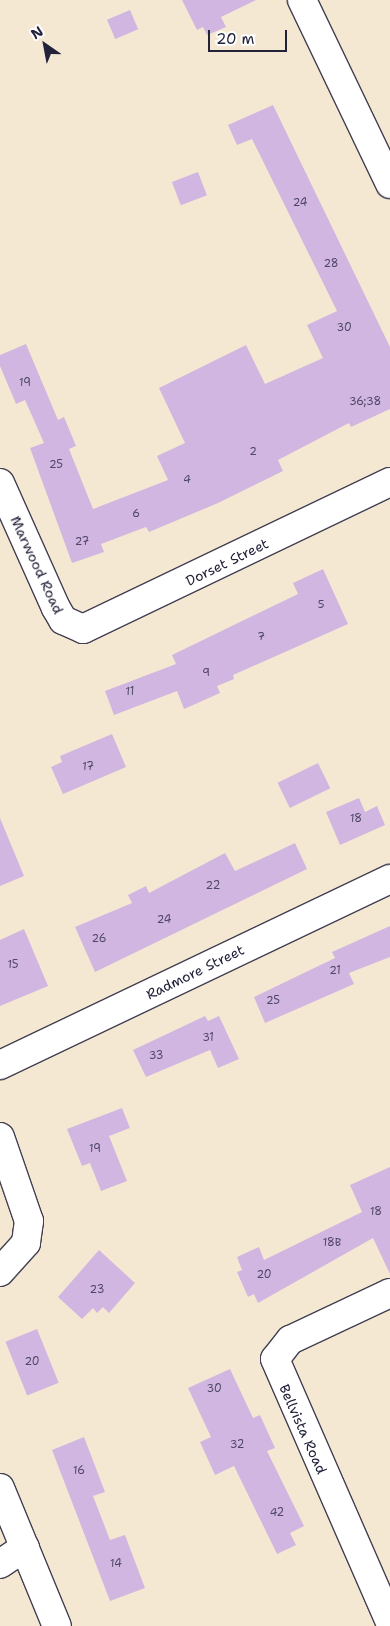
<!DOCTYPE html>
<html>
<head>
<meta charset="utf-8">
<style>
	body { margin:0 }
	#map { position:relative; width:390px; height:1626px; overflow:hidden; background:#f5e8d2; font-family:"Shantell Sans",sans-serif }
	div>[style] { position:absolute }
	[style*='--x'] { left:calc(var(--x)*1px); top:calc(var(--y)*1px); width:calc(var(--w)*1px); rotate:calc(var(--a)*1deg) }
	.building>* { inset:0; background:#d1b6e2; transform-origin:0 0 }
	.roads { filter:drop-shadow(1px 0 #424052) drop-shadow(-1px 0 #424052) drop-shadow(0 1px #424052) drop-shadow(0 -1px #424052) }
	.minor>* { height:28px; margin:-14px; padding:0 14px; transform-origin:14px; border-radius:14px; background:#fff }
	span { translate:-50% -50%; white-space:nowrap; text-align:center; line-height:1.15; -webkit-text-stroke:5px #fff; paint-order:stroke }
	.number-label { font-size:11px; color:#4e4765 }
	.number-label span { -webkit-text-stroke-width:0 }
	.street-label { font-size:14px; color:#22223b }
	.north { position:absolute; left:20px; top:20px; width:50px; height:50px; -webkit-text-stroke:4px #fff; paint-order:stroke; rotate:327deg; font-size:14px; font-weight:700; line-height:20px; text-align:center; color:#22223b }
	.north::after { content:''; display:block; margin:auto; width:18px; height:22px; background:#22223b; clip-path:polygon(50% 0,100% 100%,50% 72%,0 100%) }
	.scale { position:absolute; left:208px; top:30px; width:79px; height:22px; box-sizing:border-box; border:2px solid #22223b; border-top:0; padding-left:6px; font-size:15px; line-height:18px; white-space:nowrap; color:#22223b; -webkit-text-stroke:4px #fff; paint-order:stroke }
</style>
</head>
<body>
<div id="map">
	<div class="building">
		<i style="clip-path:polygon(182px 0,256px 0,221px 17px,226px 27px,207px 35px,203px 27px,197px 30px)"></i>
		<i style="left:130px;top:10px;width:21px;height:25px;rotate:67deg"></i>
		<i style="clip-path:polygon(273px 105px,390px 347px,390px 409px,351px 427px,349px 423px,278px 460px,283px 471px,218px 503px,149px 532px,146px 527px,101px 544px,104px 552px,72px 563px,30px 448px,44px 443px,25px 400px,16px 404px,0 366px,0 355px,26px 344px,58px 420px,64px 417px,76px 446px,69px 449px,93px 509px,168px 480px,157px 456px,185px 443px,159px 388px,246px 345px,265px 384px,323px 358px,307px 325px,337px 311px,252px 139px,237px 145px,228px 125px)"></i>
		<i style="left:198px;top:172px;width:25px;height:28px;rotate:69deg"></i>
		<i style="clip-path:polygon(323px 569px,348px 624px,233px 675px,234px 679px,217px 686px,220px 693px,184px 709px,177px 691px,114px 715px,105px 691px,176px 664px,172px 655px,298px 594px,293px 583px)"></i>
		<i style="clip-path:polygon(112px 734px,126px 767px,63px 794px,51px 767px,62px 762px,60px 756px)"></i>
		<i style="left:318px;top:763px;width:28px;height:45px;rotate:64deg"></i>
		<i style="clip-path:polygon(359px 798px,365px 812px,377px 806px,385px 825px,340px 845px,326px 812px)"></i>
		<i style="clip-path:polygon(0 818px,24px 876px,0 886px)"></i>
		<i style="clip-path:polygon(295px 843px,307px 869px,95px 972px,75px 927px,132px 903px,128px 895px,146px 886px,149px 893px,225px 853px,235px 871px)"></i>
		<i style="clip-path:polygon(390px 926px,390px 957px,349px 973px,354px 984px,265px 1023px,254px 997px,335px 958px,332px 952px)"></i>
		<i style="clip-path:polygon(24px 929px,48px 986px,0 1006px,0 940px)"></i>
		<i style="clip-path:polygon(205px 1016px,208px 1021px,219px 1016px,239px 1059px,218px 1068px,210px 1050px,146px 1077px,133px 1050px)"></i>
		<i style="clip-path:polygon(122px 1108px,130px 1128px,109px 1136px,127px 1181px,101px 1191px,90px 1163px,82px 1166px,67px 1129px)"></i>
		<i style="clip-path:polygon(390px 1167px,390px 1274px,373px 1238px,258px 1303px,254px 1294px,248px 1297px,237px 1272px,242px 1270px,237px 1257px,259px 1247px,264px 1260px,362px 1212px,350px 1185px)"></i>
		<i style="clip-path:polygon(99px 1250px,135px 1283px,109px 1313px,103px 1307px,97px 1313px,93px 1308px,82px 1319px,58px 1297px)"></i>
		<i style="left:37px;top:1329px;width:58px;height:34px;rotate:68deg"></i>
		<i style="clip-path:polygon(230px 1369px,253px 1418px,260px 1415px,275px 1448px,267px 1451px,304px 1526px,290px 1533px,296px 1545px,277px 1554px,234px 1466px,215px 1475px,200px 1442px,211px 1437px,188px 1388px)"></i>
		<i style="clip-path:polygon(84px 1437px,105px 1492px,93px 1496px,110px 1540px,125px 1535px,145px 1588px,110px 1601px,52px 1450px)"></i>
	</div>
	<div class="roads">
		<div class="minor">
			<i style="--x:302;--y:0;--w:204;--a:64.4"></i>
			<i style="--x:0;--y:483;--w:137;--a:65.9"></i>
			<i style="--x:56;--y:608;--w:14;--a:60"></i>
			<i style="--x:63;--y:620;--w:22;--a:24"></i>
			<i style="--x:83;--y:629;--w:340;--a:-25.6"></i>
			<i style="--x:0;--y:1065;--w:432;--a:-25.5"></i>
			<i style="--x:0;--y:1137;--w:89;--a:71"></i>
			<i style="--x:29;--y:1221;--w:22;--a:98"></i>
			<i style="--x:26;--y:1243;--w:39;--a:132"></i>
			<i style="--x:390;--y:1293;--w:110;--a:154.8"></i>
			<i style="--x:290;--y:1340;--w:24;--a:128"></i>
			<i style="--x:275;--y:1359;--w:287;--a:66.4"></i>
			<i style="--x:0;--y:1488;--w:149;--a:67.6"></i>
			<i style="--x:0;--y:1564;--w:30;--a:-34"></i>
		</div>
	</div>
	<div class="number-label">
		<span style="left:300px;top:203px">24</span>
		<span style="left:331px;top:264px">28</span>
		<span style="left:344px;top:328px">30</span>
		<span style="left:25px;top:383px">19</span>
		<span style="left:365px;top:402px">36;38</span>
		<span style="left:253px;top:452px">2</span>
		<span style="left:56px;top:465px">25</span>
		<span style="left:187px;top:480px">4</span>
		<span style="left:136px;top:514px">6</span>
		<span style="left:82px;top:542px">27</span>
		<span style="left:321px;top:605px">5</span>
		<span style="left:261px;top:637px">7</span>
		<span style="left:206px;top:673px">9</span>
		<span style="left:130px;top:692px">11</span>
		<span style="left:88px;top:767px">17</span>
		<span style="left:356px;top:819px">18</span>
		<span style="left:213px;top:886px">22</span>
		<span style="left:164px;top:920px">24</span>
		<span style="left:99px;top:939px">26</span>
		<span style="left:13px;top:965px">15</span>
		<span style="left:335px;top:971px">21</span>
		<span style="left:273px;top:1001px">25</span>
		<span style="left:208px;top:1038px">31</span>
		<span style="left:156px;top:1056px">33</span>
		<span style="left:95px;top:1149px">19</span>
		<span style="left:376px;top:1212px">18</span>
		<span style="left:332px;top:1243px">18B</span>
		<span style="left:264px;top:1275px">20</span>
		<span style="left:97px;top:1290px">23</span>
		<span style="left:32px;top:1362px">20</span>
		<span style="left:214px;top:1389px">30</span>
		<span style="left:237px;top:1445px">32</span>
		<span style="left:79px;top:1471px">16</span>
		<span style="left:277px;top:1513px">42</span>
		<span style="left:116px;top:1564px">14</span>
	</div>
	<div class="street-label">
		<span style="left:227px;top:562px;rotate:-26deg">Dorset Street</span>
		<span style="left:37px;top:565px;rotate:65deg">Marwood Road</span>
		<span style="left:195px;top:972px;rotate:-26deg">Radmore Street</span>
		<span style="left:303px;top:1429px;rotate:66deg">Bellvista Road</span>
	</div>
	<div class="north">N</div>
	<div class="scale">20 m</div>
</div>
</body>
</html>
